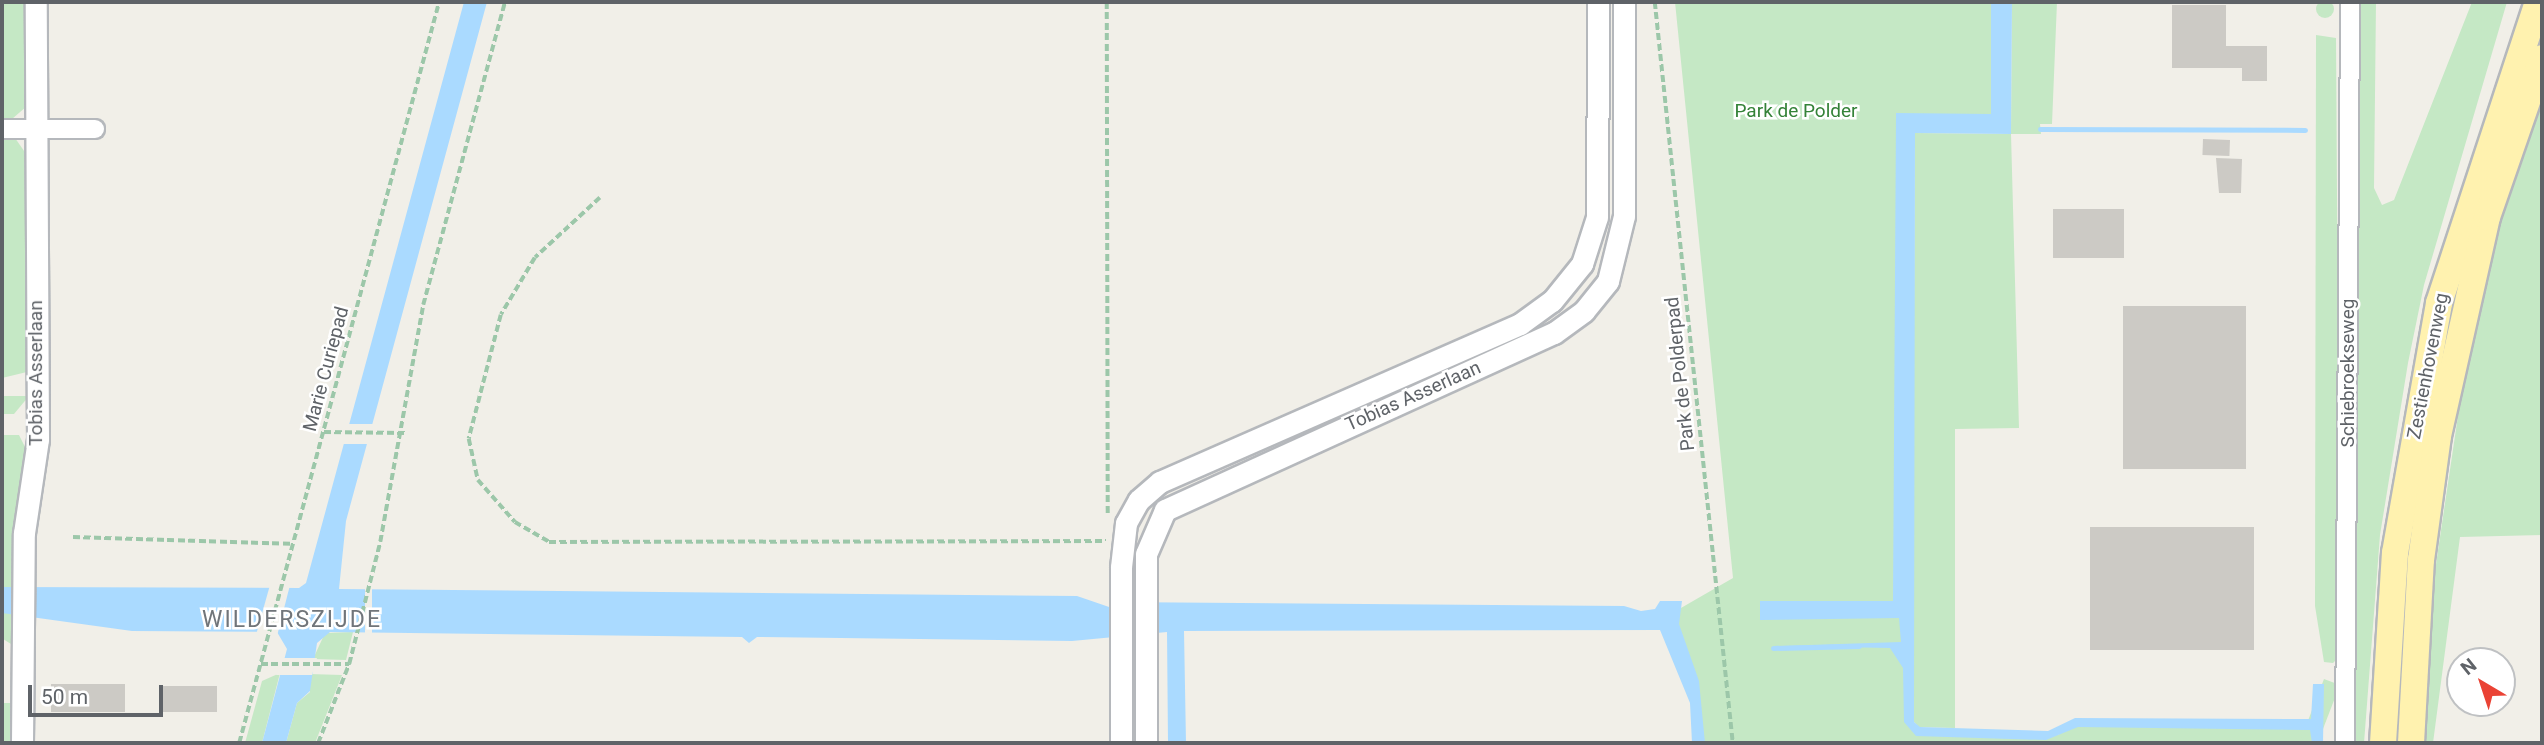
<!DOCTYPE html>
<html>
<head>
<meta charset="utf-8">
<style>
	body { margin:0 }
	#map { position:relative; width:2544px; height:745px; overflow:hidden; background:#f1efe8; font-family:Roboto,sans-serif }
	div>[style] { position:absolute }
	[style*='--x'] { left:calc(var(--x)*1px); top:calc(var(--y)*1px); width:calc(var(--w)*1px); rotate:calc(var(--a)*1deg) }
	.green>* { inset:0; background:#c5e8c5; transform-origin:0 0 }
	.round { border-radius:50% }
	.water>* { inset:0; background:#aadaff }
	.pier>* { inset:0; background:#f1efe8; transform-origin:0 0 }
	.stream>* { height:5px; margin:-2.5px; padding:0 2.5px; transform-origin:2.5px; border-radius:2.5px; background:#aadaff }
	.building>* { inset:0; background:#cccac5; transform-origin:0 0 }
	.path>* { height:3.5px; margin-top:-1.75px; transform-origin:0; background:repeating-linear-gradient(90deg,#9cc7a9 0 7px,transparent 0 10.5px) }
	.roads { filter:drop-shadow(2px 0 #b5b8bc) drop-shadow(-2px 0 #b5b8bc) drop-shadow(0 2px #b5b8bc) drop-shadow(0 -2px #b5b8bc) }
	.minor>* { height:18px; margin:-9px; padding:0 9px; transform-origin:9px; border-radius:9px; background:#fff }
	.tertiary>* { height:21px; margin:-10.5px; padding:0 10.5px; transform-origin:10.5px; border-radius:10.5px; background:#fff }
	.primary>* { height:26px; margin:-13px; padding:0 13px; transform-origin:13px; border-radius:13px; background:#fff2af }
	span { translate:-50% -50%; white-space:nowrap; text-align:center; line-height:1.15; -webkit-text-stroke:5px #fff; paint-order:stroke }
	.park-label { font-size:19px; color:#348238 }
	.street-label { font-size:19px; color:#5f6368 }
	.quarter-label { font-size:23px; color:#70757a; letter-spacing:2px }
	.frame { position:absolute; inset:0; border:4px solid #5f6368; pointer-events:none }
	.north { position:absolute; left:2446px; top:647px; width:70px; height:70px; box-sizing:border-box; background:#fff; border:2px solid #bfc1c3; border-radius:50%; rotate:321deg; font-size:19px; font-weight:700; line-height:28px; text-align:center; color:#5f6368 }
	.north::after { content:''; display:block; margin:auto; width:24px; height:32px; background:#ea4335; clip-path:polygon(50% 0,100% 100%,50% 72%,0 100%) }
	.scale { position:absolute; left:28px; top:685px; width:135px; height:32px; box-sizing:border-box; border:4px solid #5f6368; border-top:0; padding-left:9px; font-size:21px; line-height:24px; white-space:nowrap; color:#5f6368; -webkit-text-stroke:5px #fff; paint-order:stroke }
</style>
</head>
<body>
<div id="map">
	<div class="green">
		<i class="round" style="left:2316px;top:0;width:18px;height:18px"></i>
		<i style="clip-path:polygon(2px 2px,31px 2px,27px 106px,12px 119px,2px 118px)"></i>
		<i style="clip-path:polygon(1675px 2px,2004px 2px,2005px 119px,1904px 124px,1909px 722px,1918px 730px,2058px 735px,2075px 723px,2318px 722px,2318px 743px,1698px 743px,1674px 612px,1733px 578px)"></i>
		<i style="clip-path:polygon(2012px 2px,2057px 2px,2052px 124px,2040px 124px,2041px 134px,2011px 134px,2019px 428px,1955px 429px,1955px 728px,1919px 727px,1913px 721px,1912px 661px,1915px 133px,2011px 134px)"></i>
		<i style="clip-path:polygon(2357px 2px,2376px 2px,2374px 188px,2382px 205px,2394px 200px,2472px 2px,2507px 2px,2424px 285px,2408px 363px,2380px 535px,2364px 743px,2352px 743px)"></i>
		<i style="clip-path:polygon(2316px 35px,2336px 38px,2340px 656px,2333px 663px,2324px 662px,2315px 606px)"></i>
		<i style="clip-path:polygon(2542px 89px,2542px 535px,2460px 537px,2433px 743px,2420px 743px,2428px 618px,2470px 335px,2500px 209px)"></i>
		<i style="clip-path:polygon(15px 138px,29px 158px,31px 371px,2px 378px,2px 139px)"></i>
		<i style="clip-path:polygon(2px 396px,29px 396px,14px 414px,2px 414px)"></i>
		<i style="clip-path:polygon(2px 435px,19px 435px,28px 453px,17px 587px,3px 587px)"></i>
		<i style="clip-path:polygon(3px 613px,16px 613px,11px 644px,3px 639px)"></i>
		<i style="clip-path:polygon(353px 632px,346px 660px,313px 659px,325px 633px)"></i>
		<i style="clip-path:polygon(280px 673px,262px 743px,245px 743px,262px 681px)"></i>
		<i style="clip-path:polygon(309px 674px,342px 675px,315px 743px,286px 743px,297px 703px,310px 692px)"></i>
		<i style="left:2324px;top:679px;width:17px;height:64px;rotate:21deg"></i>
		<i style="left:2px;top:703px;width:16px;height:40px"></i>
	</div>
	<div class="water">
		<i style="clip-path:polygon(464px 2px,487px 2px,346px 521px,339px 589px,1077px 596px,1112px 608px,1113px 602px,1624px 606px,1641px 611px,1655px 609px,1660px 601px,1682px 601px,1679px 624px,1699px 681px,1705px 743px,1692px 743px,1690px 703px,1660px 630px,1184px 631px,1186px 743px,1168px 743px,1167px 632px,1072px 641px,757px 637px,749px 643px,742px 637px,330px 632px,317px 643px,310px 691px,297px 703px,286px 743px,262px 743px,287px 649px,277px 632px,132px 631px,2px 613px,2px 587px,299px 588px,306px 583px)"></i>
		<i style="clip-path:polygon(1991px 2px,2012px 2px,2011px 134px,1915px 133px,1914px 722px,1920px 727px,2048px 731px,2075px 718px,2311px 719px,2313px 684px,2324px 684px,2323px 743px,2312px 743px,2310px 730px,2078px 727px,2046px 740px,1916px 736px,1904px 722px,1903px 668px,1890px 648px,1775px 646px,1901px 642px,1899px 618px,1760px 620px,1760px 601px,1893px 601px,1896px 113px,1991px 114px)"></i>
	</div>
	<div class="pier">
		<i style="clip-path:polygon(346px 424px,376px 424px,371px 444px,341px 444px)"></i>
		<i style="clip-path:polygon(270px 585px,290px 585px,277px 636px,256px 635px)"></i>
		<i style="left:365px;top:586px;width:7px;height:51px"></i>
		<i style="clip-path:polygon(281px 658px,317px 658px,312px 675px,276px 675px)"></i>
	</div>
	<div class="stream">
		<i style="--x:2040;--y:129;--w:265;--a:0.2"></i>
		<i style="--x:1773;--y:648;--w:86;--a:-1.3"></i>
	</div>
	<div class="building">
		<i style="clip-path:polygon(2172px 5px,2226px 5px,2226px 46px,2267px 46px,2267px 81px,2242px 81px,2242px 68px,2172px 68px)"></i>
		<i style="left:2203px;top:139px;width:27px;height:16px;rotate:2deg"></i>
		<i style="clip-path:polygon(2216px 158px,2242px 159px,2241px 193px,2219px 193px)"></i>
		<i style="left:2053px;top:209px;width:71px;height:49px"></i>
		<i style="left:2123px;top:306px;width:123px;height:163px"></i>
		<i style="left:2090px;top:527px;width:164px;height:123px"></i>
		<i style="left:125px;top:684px;width:28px;height:74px;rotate:90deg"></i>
		<i style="left:159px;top:686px;width:58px;height:26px"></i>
	</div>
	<div class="path">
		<i style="--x:1107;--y:2;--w:512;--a:89.89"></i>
		<i style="--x:1655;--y:2;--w:745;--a:83.99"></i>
		<i style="--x:600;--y:198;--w:88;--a:137.3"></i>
		<i style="--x:535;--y:258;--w:66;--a:120.8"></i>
		<i style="--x:501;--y:315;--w:128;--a:104.5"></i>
		<i style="--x:469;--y:439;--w:42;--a:77.6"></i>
		<i style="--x:478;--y:480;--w:56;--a:48.6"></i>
		<i style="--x:515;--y:522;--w:39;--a:30"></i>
		<i style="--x:549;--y:542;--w:557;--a:-0.1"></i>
		<i style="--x:324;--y:432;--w:81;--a:0.7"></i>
		<i style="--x:73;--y:537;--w:218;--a:1.8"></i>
		<i style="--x:261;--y:664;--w:88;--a:0"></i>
		<i style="--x:239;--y:743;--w:768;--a:-74.9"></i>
		<i style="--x:318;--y:743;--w:85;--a:-68.6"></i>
		<i style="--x:349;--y:664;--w:126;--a:-75.7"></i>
		<i style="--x:380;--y:542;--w:241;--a:-79.7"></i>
		<i style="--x:423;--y:305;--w:314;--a:-74.9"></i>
	</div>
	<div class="roads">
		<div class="minor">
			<i style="--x:2;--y:129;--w:93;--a:0"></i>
			<i style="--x:2345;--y:743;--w:741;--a:-89.61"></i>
		</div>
		<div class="tertiary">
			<i style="--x:22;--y:743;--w:210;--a:-89.5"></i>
			<i style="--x:24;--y:533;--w:95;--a:-81.5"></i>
			<i style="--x:38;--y:439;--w:437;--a:-90.3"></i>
			<i style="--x:1121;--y:743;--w:176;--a:-90"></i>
			<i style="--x:1121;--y:567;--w:44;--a:-83.5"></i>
			<i style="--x:1126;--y:523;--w:26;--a:-61"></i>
			<i style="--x:1139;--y:500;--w:28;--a:-41"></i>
			<i style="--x:1160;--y:482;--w:393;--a:-23.7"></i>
			<i style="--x:1520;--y:324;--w:39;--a:-36"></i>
			<i style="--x:1552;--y:301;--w:48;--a:-51"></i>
			<i style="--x:1582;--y:264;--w:49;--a:-72.3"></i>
			<i style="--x:1597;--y:217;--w:215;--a:-89.7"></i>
			<i style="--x:1146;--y:743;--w:189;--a:-90"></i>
			<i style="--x:1146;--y:554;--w:48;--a:-66.6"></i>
			<i style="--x:1165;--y:510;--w:427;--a:-24.5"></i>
			<i style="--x:1554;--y:333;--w:37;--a:-36"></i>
			<i style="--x:1584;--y:311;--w:38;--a:-51"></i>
			<i style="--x:1608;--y:281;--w:67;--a:-76.2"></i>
			<i style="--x:1624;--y:216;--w:214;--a:-90"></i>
		</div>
		<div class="primary">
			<i style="--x:2383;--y:743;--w:190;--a:-86.4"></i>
			<i style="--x:2395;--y:553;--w:254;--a:-80"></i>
			<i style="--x:2439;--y:303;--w:317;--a:-71.8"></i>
			<i style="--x:2411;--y:743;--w:183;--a:-86.9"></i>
			<i style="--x:2421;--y:560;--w:125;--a:-82.2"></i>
			<i style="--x:2438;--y:436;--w:224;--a:-77.4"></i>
			<i style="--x:2487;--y:217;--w:168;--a:-70.9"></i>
		</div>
	</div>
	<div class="park-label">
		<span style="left:1796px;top:111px">Park de Polder</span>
	</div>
	<div class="street-label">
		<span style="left:2428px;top:366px;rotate:-79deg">Zestienhovenweg</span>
		<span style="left:326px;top:369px;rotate:-75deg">Marie Curiepad</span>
		<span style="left:36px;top:373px;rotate:-90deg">Tobias Asserlaan</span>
		<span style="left:2348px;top:373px;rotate:-90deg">Schiebroekseweg</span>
		<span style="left:1680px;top:374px;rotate:-96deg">Park de Polderpad</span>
		<span style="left:1413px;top:396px;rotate:-24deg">Tobias Asserlaan</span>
	</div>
	<div class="quarter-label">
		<span style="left:292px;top:620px">WILDERSZIJDE</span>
	</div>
	<div class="frame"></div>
	<div class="north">N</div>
	<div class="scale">50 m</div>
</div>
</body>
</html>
